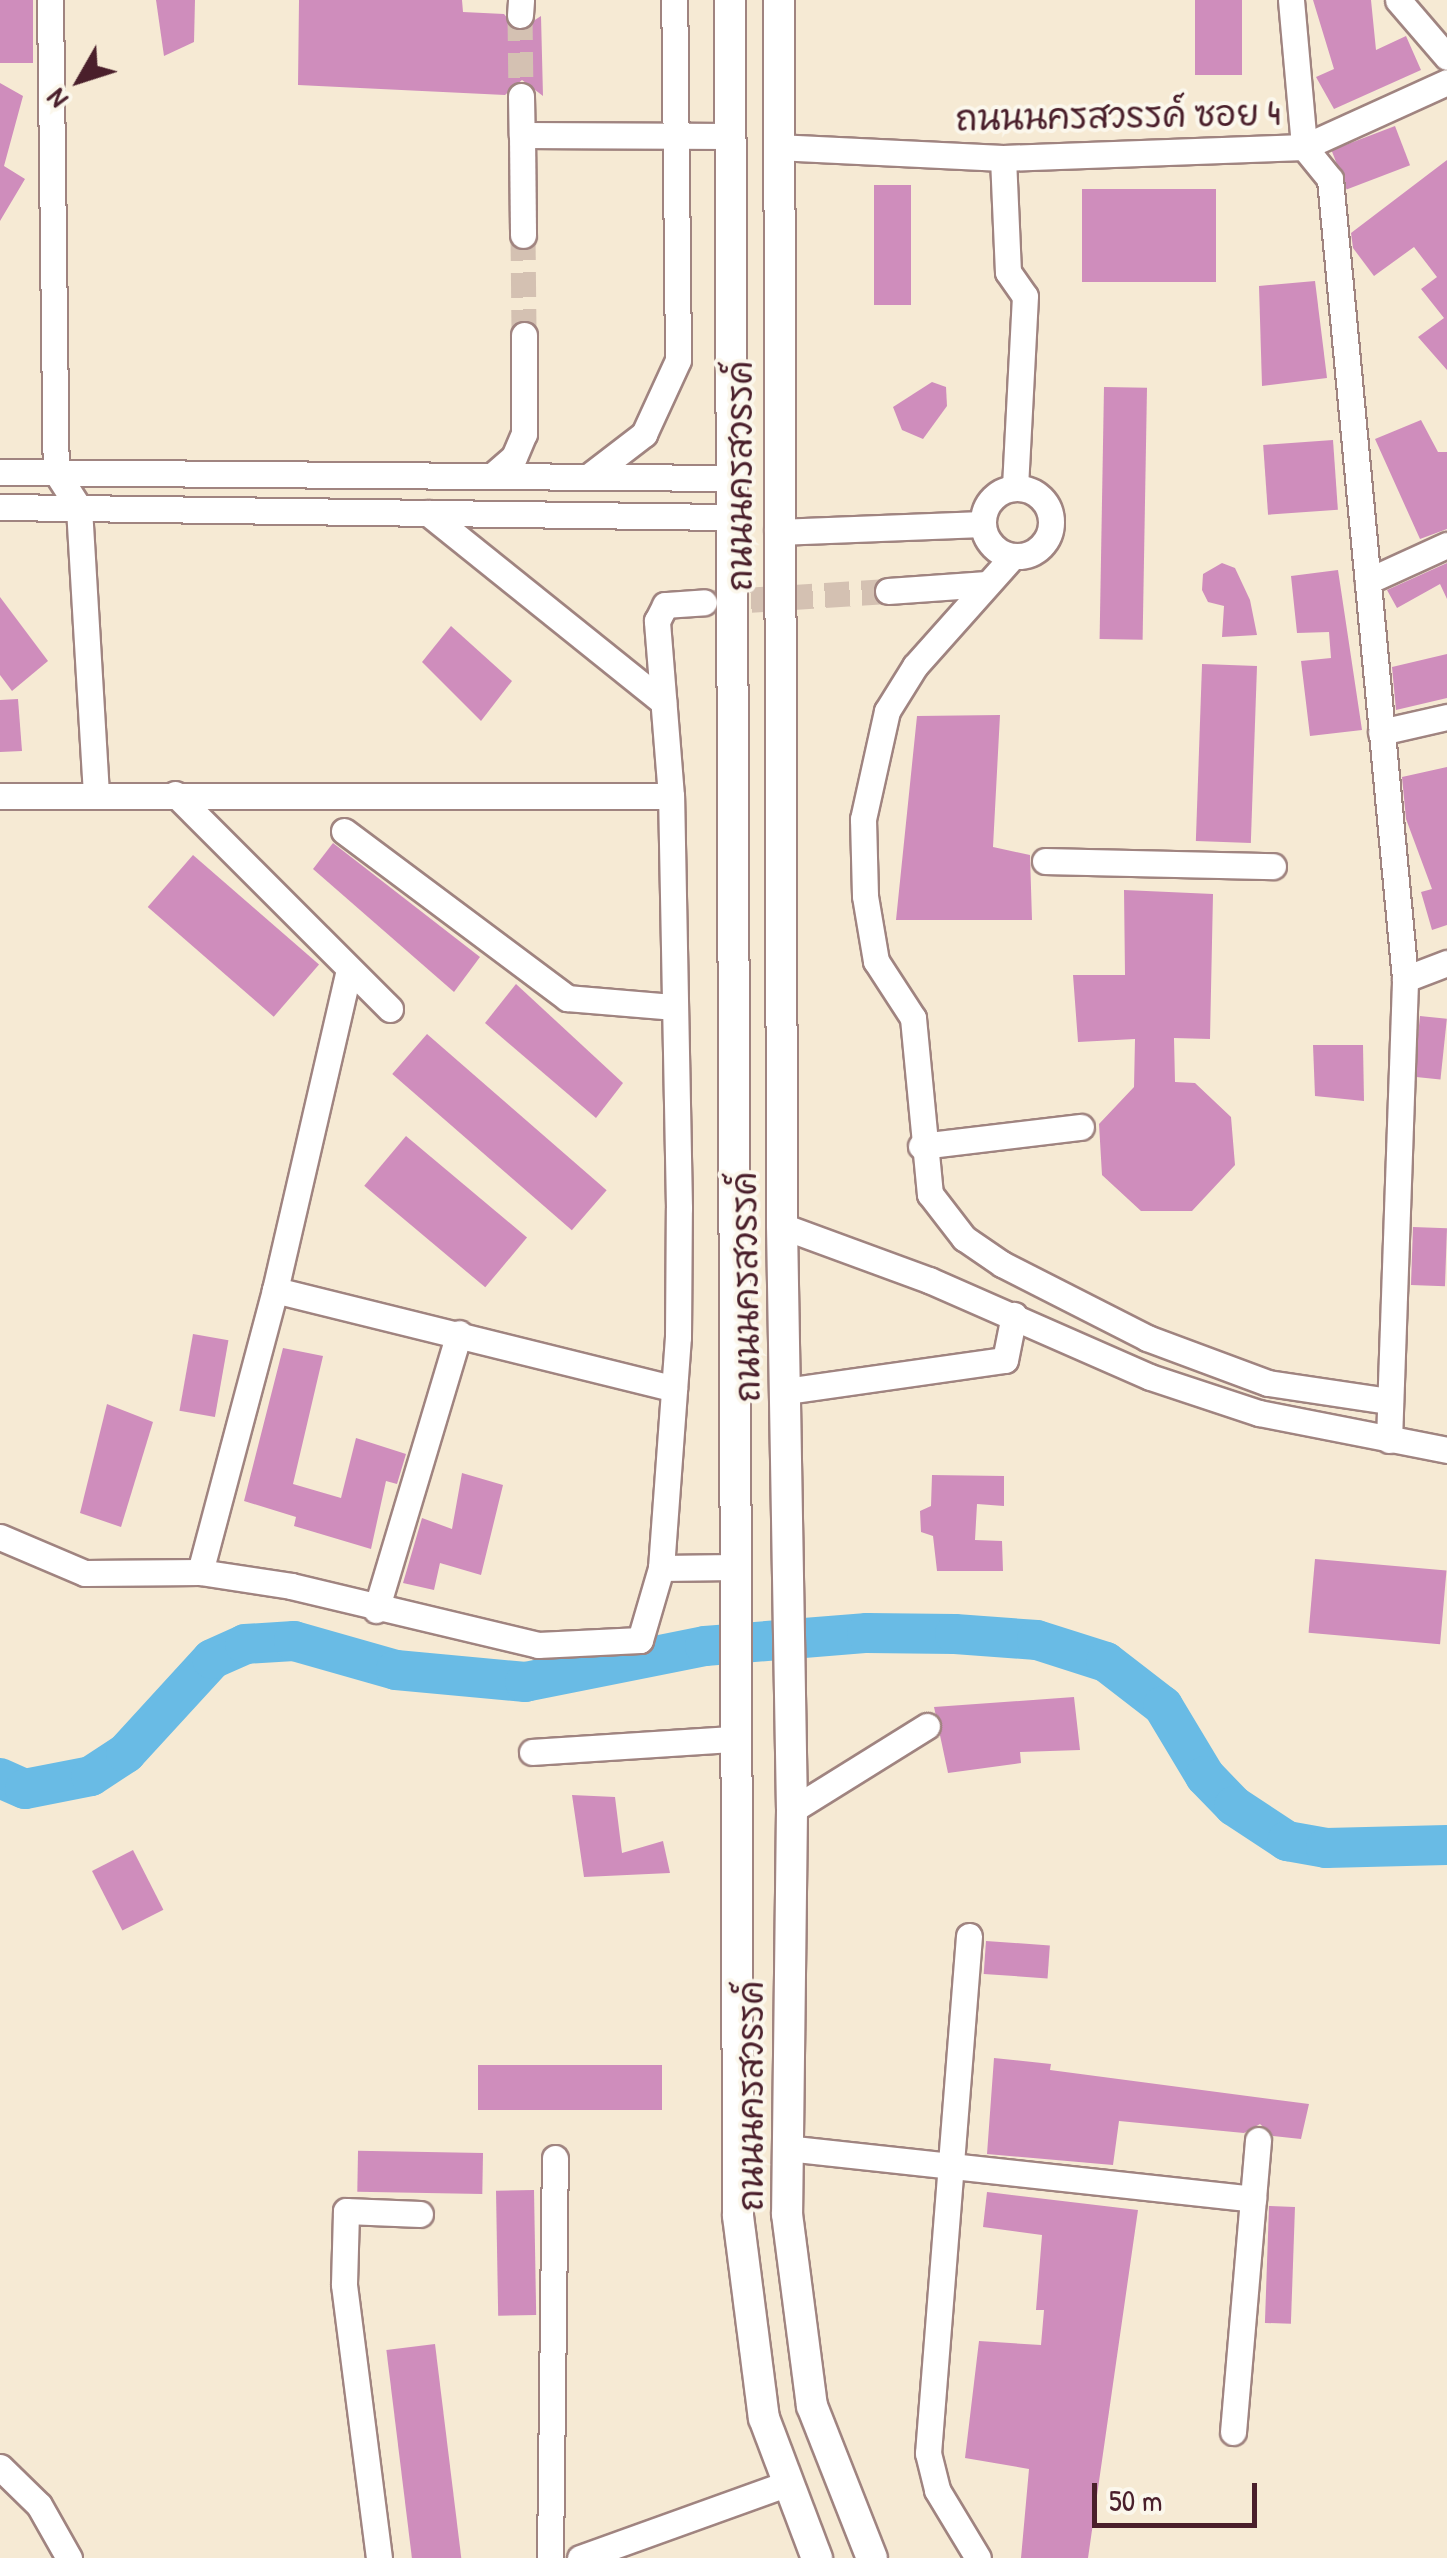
<!DOCTYPE html>
<html>
<head>
<meta charset="utf-8">
<style>
	body { margin:0 }
	#map { position:relative; width:1447px; height:2558px; overflow:hidden; background:#f6ead4; font-family:"Patrick Hand","Playpen Sans Thai",sans-serif }
	div>[style] { position:absolute }
	[style*='--x'] { left:calc(var(--x)*1px); top:calc(var(--y)*1px); width:calc(var(--w)*1px); rotate:calc(var(--a)*1deg) }
	.river>* { height:40px; margin:-20px; padding:0 20px; transform-origin:20px; border-radius:20px; background:#69bbe5 }
	.building>* { inset:0; background:#cf8dbc; transform-origin:0 0 }
	.minor-tunnel>* { height:25px; margin-top:-12.5px; transform-origin:0; background:repeating-linear-gradient(90deg,#d4c1b2 0 25px,transparent 0 37px) }
	.roads { filter:drop-shadow(2px 0 #a08480) drop-shadow(-2px 0 #a08480) drop-shadow(0 2px #a08480) drop-shadow(0 -2px #a08480) }
	.minor>* { height:25px; margin:-12.5px; padding:0 12.5px; transform-origin:12.5px; border-radius:12.5px; background:#fff }
	.minor>.ring { margin:-12.5px; padding:0; box-sizing:content-box; background:none; border:25px solid #fff; border-radius:50% }
	.major>* { height:30px; margin:-15px; padding:0 15px; transform-origin:15px; border-radius:15px; background:#fff }
	span { translate:-50% -50%; white-space:nowrap; text-align:center; line-height:1.15; -webkit-text-stroke:8px #fbf7ec; paint-order:stroke }
	.street-label { font-size:35px; color:#4a1f2b }
	.north { position:absolute; left:30px; top:30px; width:100px; height:100px; -webkit-text-stroke:8px #fbf7ec; paint-order:stroke; rotate:231deg; font-size:28px; font-weight:700; line-height:40px; text-align:center; color:#4a1f2b }
	.north::after { content:''; display:block; margin:auto; width:35px; height:45px; background:#4a1f2b; clip-path:polygon(50% 0,100% 100%,50% 72%,0 100%) }
	.scale { position:absolute; left:1092px; top:2483px; width:165px; height:45px; box-sizing:border-box; border:5px solid #4a1f2b; border-top:0; padding-left:12px; font-size:30px; line-height:35px; white-space:nowrap; color:#4a1f2b; -webkit-text-stroke:8px #fbf7ec; paint-order:stroke }
</style>
</head>
<body>
<div id="map">
	<div class="river">
		<i style="--x:0;--y:1778;--w:27;--a:24"></i>
		<i style="--x:25;--y:1789;--w:67;--a:-11.1"></i>
		<i style="--x:91;--y:1776;--w:42;--a:-33.3"></i>
		<i style="--x:126;--y:1753;--w:127;--a:-47.5"></i>
		<i style="--x:212;--y:1659;--w:36;--a:-24"></i>
		<i style="--x:245;--y:1644;--w:49;--a:-3.5"></i>
		<i style="--x:294;--y:1641;--w:106;--a:15.9"></i>
		<i style="--x:396;--y:1670;--w:130;--a:5.3"></i>
		<i style="--x:525;--y:1682;--w:184;--a:-11.3"></i>
		<i style="--x:705;--y:1646;--w:163;--a:-4.6"></i>
		<i style="--x:867;--y:1633;--w:88;--a:0.7"></i>
		<i style="--x:955;--y:1634;--w:82;--a:4.2"></i>
		<i style="--x:1037;--y:1640;--w:72;--a:17.7"></i>
		<i style="--x:1106;--y:1662;--w:72;--a:37.7"></i>
		<i style="--x:1163;--y:1706;--w:82;--a:59"></i>
		<i style="--x:1205;--y:1776;--w:42;--a:46"></i>
		<i style="--x:1234;--y:1806;--w:64;--a:33.4"></i>
		<i style="--x:1287;--y:1841;--w:40;--a:10"></i>
		<i style="--x:1326;--y:1848;--w:121;--a:-1.4"></i>
	</div>
	<div class="building">
		<i style="left:0;top:0;width:33px;height:63px"></i>
		<i style="clip-path:polygon(156px 0,195px 0,194px 42px,164px 56px)"></i>
		<i style="clip-path:polygon(299px 0,462px 0,463px 12px,504px 14px,518px 31px,541px 16px,543px 96px,522px 80px,505px 95px,298px 85px)"></i>
		<i style="left:1195px;top:0;width:47px;height:75px"></i>
		<i style="clip-path:polygon(1313px 0,1371px 0,1376px 50px,1406px 36px,1421px 70px,1334px 109px,1316px 77px,1334px 69px)"></i>
		<i style="clip-path:polygon(0 83px,23px 96px,4px 166px,25px 179px,0 221px)"></i>
		<i style="left:1395px;top:126px;width:42px;height:68px;rotate:69deg"></i>
		<i style="clip-path:polygon(1447px 160px,1447px 370px,1418px 337px,1444px 318px,1421px 289px,1437px 277px,1414px 247px,1374px 276px,1353px 248px,1351px 233px)"></i>
		<i style="left:874px;top:185px;width:37px;height:120px"></i>
		<i style="left:1082px;top:189px;width:134px;height:93px"></i>
		<i style="clip-path:polygon(1315px 281px,1327px 378px,1262px 386px,1259px 286px)"></i>
		<i style="clip-path:polygon(932px 382px,946px 387px,947px 406px,923px 439px,902px 430px,893px 407px)"></i>
		<i style="left:1104px;top:387px;width:43px;height:252px;rotate:1deg"></i>
		<i style="clip-path:polygon(1421px 420px,1438px 452px,1447px 452px,1447px 529px,1420px 539px,1375px 439px)"></i>
		<i style="left:1333px;top:440px;width:70px;height:70px;rotate:86deg"></i>
		<i style="clip-path:polygon(1222px 563px,1235px 568px,1250px 600px,1257px 635px,1222px 637px,1224px 606px,1208px 602px,1202px 590px,1203px 574px)"></i>
		<i style="clip-path:polygon(1447px 563px,1447px 599px,1440px 584px,1397px 608px,1387px 590px)"></i>
		<i style="clip-path:polygon(1338px 570px,1362px 730px,1310px 736px,1301px 661px,1331px 658px,1329px 632px,1297px 633px,1291px 576px)"></i>
		<i style="clip-path:polygon(0 597px,48px 661px,12px 691px,0 675px)"></i>
		<i style="clip-path:polygon(451px 626px,512px 681px,481px 721px,422px 662px)"></i>
		<i style="clip-path:polygon(1447px 654px,1447px 698px,1396px 710px,1392px 667px)"></i>
		<i style="left:1257px;top:666px;width:177px;height:55px;rotate:92deg"></i>
		<i style="clip-path:polygon(18px 699px,22px 751px,0 752px,0 700px)"></i>
		<i style="clip-path:polygon(1000px 715px,993px 847px,1030px 855px,1032px 920px,896px 920px,917px 716px)"></i>
		<i style="clip-path:polygon(1447px 767px,1447px 925px,1432px 930px,1421px 892px,1432px 889px,1406px 819px,1402px 777px)"></i>
		<i style="clip-path:polygon(333px 843px,480px 957px,454px 992px,313px 869px)"></i>
		<i style="left:193px;top:855px;width:167px;height:69px;rotate:41deg"></i>
		<i style="clip-path:polygon(1124px 890px,1213px 894px,1210px 1039px,1174px 1038px,1175px 1082px,1195px 1083px,1231px 1117px,1235px 1165px,1192px 1211px,1141px 1211px,1102px 1175px,1099px 1124px,1134px 1087px,1135px 1039px,1078px 1042px,1073px 975px,1125px 975px)"></i>
		<i style="clip-path:polygon(516px 984px,623px 1083px,596px 1118px,485px 1023px)"></i>
		<i style="left:1420px;top:1016px;width:27px;height:61px;rotate:6deg"></i>
		<i style="left:427px;top:1034px;width:238px;height:53px;rotate:41deg"></i>
		<i style="clip-path:polygon(1313px 1045px,1363px 1045px,1364px 1101px,1315px 1096px)"></i>
		<i style="left:406px;top:1136px;width:158px;height:65px;rotate:40deg"></i>
		<i style="left:1413px;top:1227px;width:34px;height:58px;rotate:2deg"></i>
		<i style="left:193px;top:1334px;width:36px;height:78px;rotate:10deg"></i>
		<i style="clip-path:polygon(283px 1348px,323px 1356px,293px 1484px,341px 1498px,356px 1438px,406px 1454px,397px 1484px,386px 1481px,371px 1549px,294px 1526px,296px 1517px,244px 1501px)"></i>
		<i style="clip-path:polygon(107px 1404px,153px 1422px,121px 1527px,80px 1513px)"></i>
		<i style="clip-path:polygon(462px 1473px,503px 1485px,481px 1575px,440px 1563px,434px 1590px,403px 1583px,422px 1518px,452px 1529px)"></i>
		<i style="clip-path:polygon(932px 1475px,1004px 1476px,1004px 1506px,977px 1504px,975px 1540px,1002px 1541px,1003px 1571px,937px 1571px,933px 1536px,921px 1532px,920px 1511px,931px 1506px)"></i>
		<i style="left:1315px;top:1559px;width:132px;height:74px;rotate:5deg"></i>
		<i style="clip-path:polygon(1074px 1697px,1080px 1750px,1020px 1752px,1021px 1763px,948px 1773px,934px 1707px)"></i>
		<i style="clip-path:polygon(572px 1795px,615px 1797px,622px 1853px,663px 1841px,670px 1873px,584px 1877px)"></i>
		<i style="left:133px;top:1850px;width:67px;height:46px;rotate:63deg"></i>
		<i style="left:986px;top:1941px;width:64px;height:33px;rotate:4deg"></i>
		<i style="clip-path:polygon(994px 2058px,1051px 2064px,1050px 2070px,1309px 2104px,1301px 2139px,1273px 2136px,1260px 2124px,1244px 2133px,1119px 2121px,1113px 2165px,987px 2154px)"></i>
		<i style="left:478px;top:2065px;width:184px;height:45px"></i>
		<i style="left:483px;top:2153px;width:41px;height:125px;rotate:91deg"></i>
		<i style="left:534px;top:2190px;width:125px;height:38px;rotate:89deg"></i>
		<i style="clip-path:polygon(987px 2192px,1138px 2210px,1088px 2558px,1021px 2558px,1029px 2469px,965px 2458px,979px 2341px,1041px 2345px,1044px 2310px,1036px 2310px,1042px 2235px,983px 2227px)"></i>
		<i style="left:1269px;top:2206px;width:26px;height:117px;rotate:2deg"></i>
		<i style="left:435px;top:2344px;width:216px;height:49px;rotate:83deg"></i>
	</div>
	<div class="minor-tunnel">
		<i style="--x:520;--y:15;--w:81;--a:89.3"></i>
		<i style="--x:523;--y:235;--w:100;--a:89.4"></i>
		<i style="--x:714;--y:602;--w:174;--a:-3.6"></i>
	</div>
	<div class="roads">
		<div class="minor">
			<i style="--x:50;--y:0;--w:472;--a:89.3"></i>
			<i style="--x:56;--y:472;--w:43;--a:57.4"></i>
			<i style="--x:79;--y:508;--w:288;--a:86.6"></i>
			<i style="--x:1291;--y:0;--w:148;--a:84.9"></i>
			<i style="--x:1304;--y:147;--w:41;--a:50.9"></i>
			<i style="--x:1330;--y:179;--w:804;--a:84.64"></i>
			<i style="--x:1405;--y:979;--w:45;--a:-20.9"></i>
			<i style="--x:1398;--y:0;--w:75;--a:49.3"></i>
			<i style="--x:520;--y:15;--w:15;--a:-86"></i>
			<i style="--x:521;--y:96;--w:39;--a:89"></i>
			<i style="--x:522;--y:135;--w:208;--a:0.3"></i>
			<i style="--x:522;--y:135;--w:100;--a:89.4"></i>
			<i style="--x:776;--y:147;--w:227;--a:2.8"></i>
			<i style="--x:1003;--y:158;--w:301;--a:-2.1"></i>
			<i style="--x:1304;--y:147;--w:157;--a:-24.4"></i>
			<i style="--x:1003;--y:158;--w:114;--a:87.5"></i>
			<i style="--x:1008;--y:272;--w:29;--a:55"></i>
			<i style="--x:1025;--y:296;--w:192;--a:93"></i>
			<i style="--x:0;--y:472;--w:729;--a:0.47"></i>
			<i style="--x:492;--y:476;--w:29;--a:-41"></i>
			<i style="--x:514;--y:457;--w:25;--a:-67"></i>
			<i style="--x:524;--y:434;--w:99;--a:-90"></i>
			<i style="--x:588;--y:477;--w:71;--a:-37.5"></i>
			<i style="--x:644;--y:434;--w:81;--a:-65.3"></i>
			<i style="--x:678;--y:360;--w:360;--a:-90.6"></i>
			<i class="ring" style="left:983px;top:488px;width:43px;height:43px"></i>
			<i style="--x:0;--y:507;--w:729;--a:0.79"></i>
			<i style="--x:428;--y:513;--w:302;--a:38.8"></i>
			<i style="--x:777;--y:532;--w:206;--a:-2.2"></i>
			<i style="--x:1013;--y:556;--w:147;--a:131.7"></i>
			<i style="--x:915;--y:666;--w:53;--a:121.9"></i>
			<i style="--x:887;--y:711;--w:111;--a:102.5"></i>
			<i style="--x:863;--y:819;--w:77;--a:88.5"></i>
			<i style="--x:865;--y:896;--w:66;--a:80.4"></i>
			<i style="--x:876;--y:961;--w:68;--a:57"></i>
			<i style="--x:913;--y:1018;--w:177;--a:84.5"></i>
			<i style="--x:930;--y:1194;--w:56;--a:52.3"></i>
			<i style="--x:964;--y:1238;--w:46;--a:34.4"></i>
			<i style="--x:1002;--y:1264;--w:163;--a:27"></i>
			<i style="--x:1147;--y:1338;--w:129;--a:20.4"></i>
			<i style="--x:1268;--y:1383;--w:121;--a:8.5"></i>
			<i style="--x:1368;--y:581;--w:87;--a:-24.5"></i>
			<i style="--x:888;--y:591;--w:99;--a:-4"></i>
			<i style="--x:1381;--y:732;--w:68;--a:-12.8"></i>
			<i style="--x:175;--y:794;--w:304;--a:45"></i>
			<i style="--x:0;--y:796;--w:671;--a:0"></i>
			<i style="--x:344;--y:831;--w:279;--a:36.8"></i>
			<i style="--x:567;--y:998;--w:108;--a:4.8"></i>
			<i style="--x:1045;--y:861;--w:228;--a:1.3"></i>
			<i style="--x:921;--y:1146;--w:161;--a:-6.8"></i>
			<i style="--x:782;--y:1226;--w:157;--a:20.2"></i>
			<i style="--x:929;--y:1280;--w:241;--a:23.7"></i>
			<i style="--x:1150;--y:1377;--w:115;--a:18.3"></i>
			<i style="--x:1259;--y:1413;--w:192;--a:11.1"></i>
			<i style="--x:275;--y:1290;--w:328;--a:-77"></i>
			<i style="--x:786;--y:1391;--w:221;--a:-8.1"></i>
			<i style="--x:1005;--y:1360;--w:46;--a:-78.7"></i>
			<i style="--x:1389;--y:1440;--w:461;--a:-88"></i>
			<i style="--x:0;--y:1537;--w:92;--a:23"></i>
			<i style="--x:85;--y:1573;--w:115;--a:-0.5"></i>
			<i style="--x:200;--y:1572;--w:92;--a:8.7"></i>
			<i style="--x:291;--y:1586;--w:254;--a:13.4"></i>
			<i style="--x:538;--y:1645;--w:102;--a:-2.8"></i>
			<i style="--x:640;--y:1640;--w:75;--a:-73.7"></i>
			<i style="--x:661;--y:1568;--w:73;--a:-0.8"></i>
			<i style="--x:661;--y:1568;--w:232;--a:-85.8"></i>
			<i style="--x:678;--y:1337;--w:129;--a:-89.6"></i>
			<i style="--x:679;--y:1208;--w:412;--a:-91.1"></i>
			<i style="--x:671;--y:796;--w:176;--a:-94.6"></i>
			<i style="--x:657;--y:621;--w:18;--a:-63"></i>
			<i style="--x:665;--y:605;--w:39;--a:-4"></i>
			<i style="--x:200;--y:1572;--w:292;--a:-75.1"></i>
			<i style="--x:275;--y:1290;--w:411;--a:13.9"></i>
			<i style="--x:376;--y:1610;--w:289;--a:-73.3"></i>
			<i style="--x:532;--y:1752;--w:203;--a:-3.7"></i>
			<i style="--x:792;--y:1810;--w:159;--a:-31.9"></i>
			<i style="--x:969;--y:1936;--w:519;--a:94.53"></i>
			<i style="--x:928;--y:2453;--w:38;--a:76"></i>
			<i style="--x:937;--y:2490;--w:79;--a:58.9"></i>
			<i style="--x:786;--y:2148;--w:470;--a:6.2"></i>
			<i style="--x:1233;--y:2432;--w:293;--a:-85.1"></i>
			<i style="--x:0;--y:2467;--w:54;--a:44.3"></i>
			<i style="--x:39;--y:2505;--w:61;--a:60.5"></i>
			<i style="--x:379;--y:2558;--w:276;--a:-97.3"></i>
			<i style="--x:344;--y:2284;--w:73;--a:-88.4"></i>
			<i style="--x:346;--y:2211;--w:74;--a:2.3"></i>
			<i style="--x:550;--y:2558;--w:400;--a:-89.3"></i>
			<i style="--x:580;--y:2558;--w:218;--a:-19.8"></i>
		</div>
		<div class="major">
			<i style="--x:730;--y:0;--w:2216;--a:89.79"></i>
			<i style="--x:738;--y:2216;--w:204;--a:82.7"></i>
			<i style="--x:764;--y:2418;--w:150;--a:69.3"></i>
			<i style="--x:779;--y:0;--w:1226;--a:89.86"></i>
			<i style="--x:782;--y:1226;--w:584;--a:89.02"></i>
			<i style="--x:792;--y:1810;--w:404;--a:90.7"></i>
			<i style="--x:787;--y:2214;--w:194;--a:82.6"></i>
			<i style="--x:812;--y:2406;--w:163;--a:68.5"></i>
		</div>
	</div>
	<div class="street-label">
		<span style="left:1118px;top:116px;rotate:-1deg">ถนนนครสวรรค์ ซอย 4</span>
		<span style="left:740px;top:476px;rotate:-90deg">ถนนนครสวรรค์</span>
		<span style="left:746px;top:1287px;rotate:-91deg">ถนนนครสวรรค์</span>
		<span style="left:751px;top:2096px;rotate:-90deg">ถนนนครสวรรค์</span>
	</div>
	<div class="north">N</div>
	<div class="scale">50 m</div>
</div>
</body>
</html>
